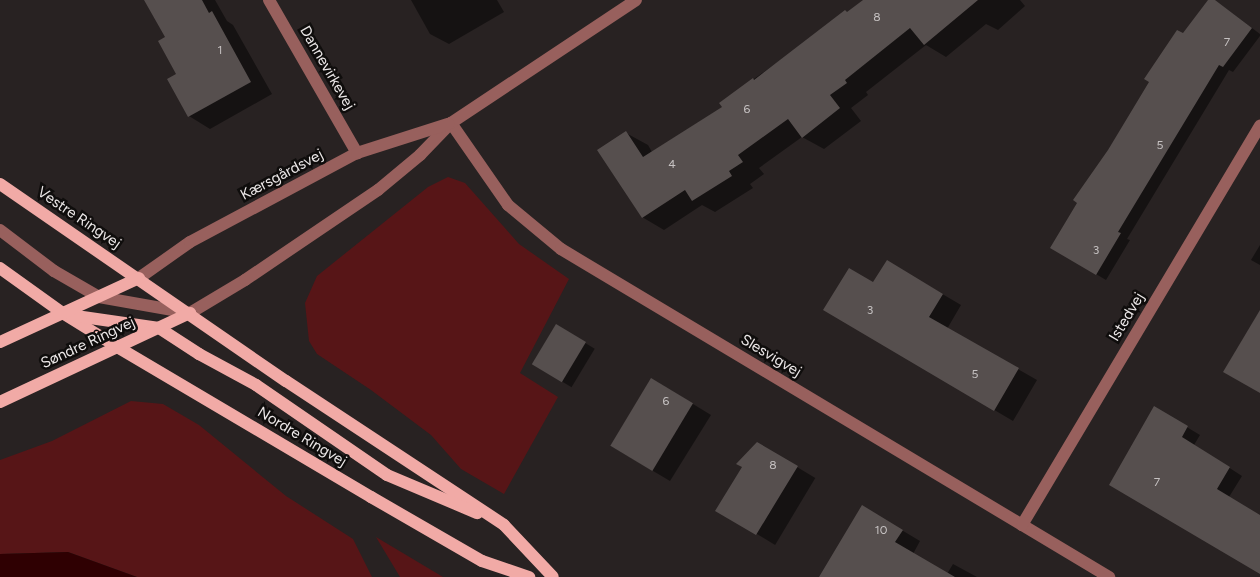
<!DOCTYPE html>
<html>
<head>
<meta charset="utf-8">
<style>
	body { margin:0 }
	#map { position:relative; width:1260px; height:577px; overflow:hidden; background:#282222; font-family:Figtree,sans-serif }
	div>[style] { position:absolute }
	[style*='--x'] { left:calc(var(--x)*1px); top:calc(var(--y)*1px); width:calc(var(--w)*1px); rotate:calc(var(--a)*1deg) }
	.green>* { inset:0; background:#571517 }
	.water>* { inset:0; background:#2f0002 }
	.shadow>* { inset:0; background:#0007; transform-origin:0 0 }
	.building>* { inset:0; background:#564f4e; transform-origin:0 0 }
	.minor>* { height:12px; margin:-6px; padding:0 6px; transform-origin:6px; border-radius:6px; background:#98605d }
	.major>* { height:12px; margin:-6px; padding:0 6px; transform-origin:6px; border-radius:6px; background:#f1aaa6 }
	span { translate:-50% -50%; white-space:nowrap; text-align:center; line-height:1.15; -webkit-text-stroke:5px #0f0d0c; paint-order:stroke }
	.number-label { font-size:12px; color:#c6c2c2 }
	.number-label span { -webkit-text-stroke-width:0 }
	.street-label { font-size:15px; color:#ece8e8 }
</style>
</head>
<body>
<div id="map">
	<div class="green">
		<i style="clip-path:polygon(448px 177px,465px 183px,519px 244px,569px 279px,520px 373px,558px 397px,504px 494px,461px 469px,431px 435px,371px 390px,317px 354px,309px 341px,305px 303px,317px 276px,428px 187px)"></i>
		<i style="clip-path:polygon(131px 401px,163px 404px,199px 425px,286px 496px,353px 539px,372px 577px,137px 577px,68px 552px,0 554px,0 460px,52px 441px)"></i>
		<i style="clip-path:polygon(376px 537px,443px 577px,400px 577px)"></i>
	</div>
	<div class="water">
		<i style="clip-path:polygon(68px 552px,137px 577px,0 577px,0 554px)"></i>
	</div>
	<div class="shadow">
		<i style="clip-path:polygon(146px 0,215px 0,227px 21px,233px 25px,272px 94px,210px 129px,189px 116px,166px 37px)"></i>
		<i style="clip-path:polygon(411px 0,497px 0,504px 12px,449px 44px,430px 34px)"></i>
		<i style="clip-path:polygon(865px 0,1020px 0,1025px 6px,998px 30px,986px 24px,946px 57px,926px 45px,866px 92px,868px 95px,851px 108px,861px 121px,824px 149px,802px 137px,759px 168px,764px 174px,750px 184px,753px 188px,715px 212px,702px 205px,664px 230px,642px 217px,626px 133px,648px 145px,652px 152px,723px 107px,720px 103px)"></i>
		<i style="clip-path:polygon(1209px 0,1220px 4px,1260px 34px,1260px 36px,1233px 72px,1229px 70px,1127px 239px,1130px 240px,1106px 280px,1052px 248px,1109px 151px,1183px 35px)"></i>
		<i style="clip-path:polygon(1260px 245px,1260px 265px,1251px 260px)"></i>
		<i style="clip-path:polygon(905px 272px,961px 305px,947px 329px,1037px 380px,1013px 421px,825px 310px,873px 284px)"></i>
		<i style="left:557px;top:326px;width:44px;height:45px;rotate:31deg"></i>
		<i style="clip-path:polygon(670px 390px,711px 415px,670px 481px,611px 446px)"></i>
		<i style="clip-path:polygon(1155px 408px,1200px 435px,1194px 445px,1242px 476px,1229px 497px,1260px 516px,1260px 572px)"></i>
		<i style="left:757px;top:443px;width:68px;height:78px;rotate:31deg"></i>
		<i style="clip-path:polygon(863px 507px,920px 541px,913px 554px,947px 574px,953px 564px,977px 577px,827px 577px)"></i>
	</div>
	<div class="building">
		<i style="clip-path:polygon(144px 0,202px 0,209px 13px,212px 11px,251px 82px,188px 117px,167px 79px,176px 74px,158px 41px,165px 37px)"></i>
		<i style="clip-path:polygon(863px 0,978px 0,924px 45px,910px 28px,845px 80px,847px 83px,830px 95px,840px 108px,802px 138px,788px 119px,738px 155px,743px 162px,729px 171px,732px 176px,692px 201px,685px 190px,642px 218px,597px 150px,626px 131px,643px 157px,722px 107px,719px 103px,753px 78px,754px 80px,845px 10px,847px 12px)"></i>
		<i style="clip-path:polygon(1208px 0,1215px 0,1252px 28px,1223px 67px,1219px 65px,1118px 232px,1121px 233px,1096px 275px,1050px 248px,1077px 203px,1073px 200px,1108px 150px,1149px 82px,1144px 79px,1177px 30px,1183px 33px)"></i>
		<i style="clip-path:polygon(887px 260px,943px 294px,929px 317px,1019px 368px,994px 411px,823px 310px,849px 268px,873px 282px)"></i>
		<i style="clip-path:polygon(1260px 310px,1260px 393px,1223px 372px)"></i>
		<i style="left:556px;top:324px;width:35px;height:47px;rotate:31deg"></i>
		<i style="left:651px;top:378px;width:49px;height:79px;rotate:31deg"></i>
		<i style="clip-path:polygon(1154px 406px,1188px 426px,1182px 437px,1230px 467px,1217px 489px,1260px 515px,1260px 574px,1109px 485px)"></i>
		<i style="clip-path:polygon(757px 442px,798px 466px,756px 535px,715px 511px,742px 467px,736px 464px)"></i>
		<i style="clip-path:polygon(862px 505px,903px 530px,895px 542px,955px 577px,819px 577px)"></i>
	</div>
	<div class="minor">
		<i style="--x:269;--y:0;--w:177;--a:60.1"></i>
		<i style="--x:451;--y:123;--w:100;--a:55.2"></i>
		<i style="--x:508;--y:205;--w:69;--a:39.7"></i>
		<i style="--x:561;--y:249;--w:639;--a:30.9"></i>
		<i style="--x:0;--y:230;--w:68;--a:37.2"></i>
		<i style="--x:54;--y:271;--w:52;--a:30"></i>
		<i style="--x:99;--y:297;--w:92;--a:10"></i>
		<i style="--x:190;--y:313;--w:64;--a:-31"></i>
		<i style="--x:245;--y:280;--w:161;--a:-34.1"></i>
		<i style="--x:378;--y:190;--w:55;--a:-39.8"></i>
		<i style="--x:420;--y:155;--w:45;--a:-45.9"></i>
		<i style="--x:451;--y:123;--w:222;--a:-33.6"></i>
		<i style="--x:139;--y:278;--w:62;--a:-35.2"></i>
		<i style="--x:190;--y:242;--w:189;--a:-28.1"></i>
		<i style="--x:357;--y:153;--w:96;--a:-17.7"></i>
		<i style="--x:1022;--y:525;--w:465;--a:-59.2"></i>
	</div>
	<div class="major">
		<i style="--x:0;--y:184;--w:347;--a:34.6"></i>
		<i style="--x:286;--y:381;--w:261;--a:33.4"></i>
		<i style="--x:504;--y:525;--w:71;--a:46.7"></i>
		<i style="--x:0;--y:268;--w:79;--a:35.7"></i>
		<i style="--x:64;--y:314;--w:65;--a:31.7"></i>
		<i style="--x:119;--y:348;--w:293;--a:30.6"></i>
		<i style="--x:371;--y:497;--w:128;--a:30"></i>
		<i style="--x:482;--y:561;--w:50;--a:18.8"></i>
		<i style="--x:69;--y:315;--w:91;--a:8.2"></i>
		<i style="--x:159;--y:328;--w:48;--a:33"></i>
		<i style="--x:199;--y:354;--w:65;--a:28.5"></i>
		<i style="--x:256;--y:385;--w:159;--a:34.5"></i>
		<i style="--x:387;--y:475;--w:98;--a:22.9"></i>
		<i style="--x:0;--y:342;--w:153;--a:-24.7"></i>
		<i style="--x:0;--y:402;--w:210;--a:-25.1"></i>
	</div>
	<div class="number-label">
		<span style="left:877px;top:18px">8</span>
		<span style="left:1227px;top:43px">7</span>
		<span style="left:220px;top:51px">1</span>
		<span style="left:747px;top:110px">6</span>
		<span style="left:1160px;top:146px">5</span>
		<span style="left:672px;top:165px">4</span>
		<span style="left:1096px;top:251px">3</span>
		<span style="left:870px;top:311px">3</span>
		<span style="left:975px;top:375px">5</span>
		<span style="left:666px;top:402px">6</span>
		<span style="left:773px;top:466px">8</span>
		<span style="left:1157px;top:483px">7</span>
		<span style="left:881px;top:531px">10</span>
	</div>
	<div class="street-label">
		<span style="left:327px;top:68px;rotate:60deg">Dannevirkevej</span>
		<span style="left:282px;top:175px;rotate:-28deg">Kærsgårdsvej</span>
		<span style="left:79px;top:218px;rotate:34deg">Vestre Ringvej</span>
		<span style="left:1127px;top:317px;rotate:-59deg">Istedvej</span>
		<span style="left:88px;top:343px;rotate:-25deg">Søndre Ringvej</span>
		<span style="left:771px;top:356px;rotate:31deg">Slesvigvej</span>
		<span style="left:302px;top:437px;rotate:31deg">Nordre Ringvej</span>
	</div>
</div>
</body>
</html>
